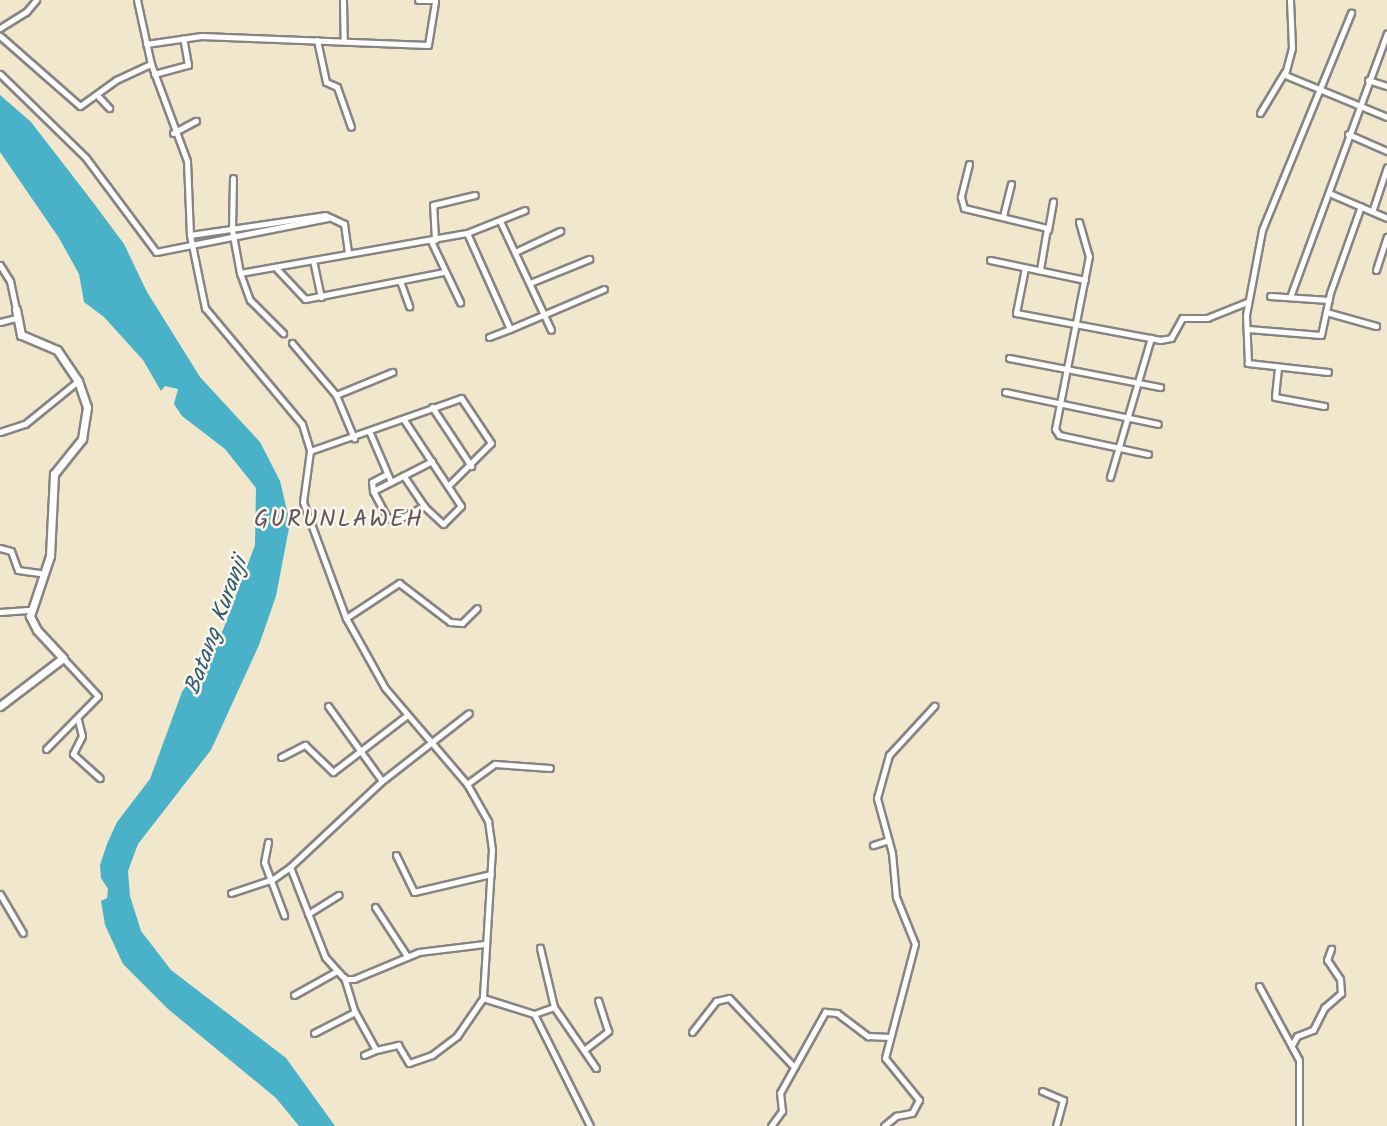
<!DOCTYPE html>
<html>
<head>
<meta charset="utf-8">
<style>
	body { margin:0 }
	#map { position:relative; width:1387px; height:1126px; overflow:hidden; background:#f0e7cc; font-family:Kalam,sans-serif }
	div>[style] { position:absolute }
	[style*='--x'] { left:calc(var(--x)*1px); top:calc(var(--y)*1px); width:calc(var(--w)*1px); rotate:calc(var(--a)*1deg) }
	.water>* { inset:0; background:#49b1c8 }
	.roads { filter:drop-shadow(2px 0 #898484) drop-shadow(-2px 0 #898484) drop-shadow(0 2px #898484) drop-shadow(0 -2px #898484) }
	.minor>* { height:5px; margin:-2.5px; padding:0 2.5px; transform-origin:2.5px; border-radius:2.5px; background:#fff }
	.tertiary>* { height:7px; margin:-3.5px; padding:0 3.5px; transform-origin:3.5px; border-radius:3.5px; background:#fff }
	span { translate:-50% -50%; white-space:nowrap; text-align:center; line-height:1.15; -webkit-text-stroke:5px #fbf7ec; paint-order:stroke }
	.water-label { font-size:23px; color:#325b73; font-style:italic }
	.quarter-label { font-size:24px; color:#665460; letter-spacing:2px }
</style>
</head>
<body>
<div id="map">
	<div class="water">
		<i style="clip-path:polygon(0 95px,31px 122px,92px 201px,124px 244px,147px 292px,200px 377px,260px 442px,280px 481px,290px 523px,276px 596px,259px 645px,211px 750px,138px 844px,128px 871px,130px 896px,141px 931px,171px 970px,286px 1058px,335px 1126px,299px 1126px,276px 1098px,168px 1009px,123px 964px,105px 925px,101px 901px,107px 898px,108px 889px,101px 878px,100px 865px,107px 844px,117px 822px,150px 779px,182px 692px,223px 630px,255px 545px,256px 488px,225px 449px,182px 416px,174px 404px,178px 389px,165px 386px,161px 391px,143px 360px,104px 317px,84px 302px,79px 274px,59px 238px,0 152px)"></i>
	</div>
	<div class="roads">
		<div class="minor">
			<i style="--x:137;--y:0;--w:66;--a:77.7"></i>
			<i style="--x:151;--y:64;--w:103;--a:69.6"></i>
			<i style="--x:187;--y:161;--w:74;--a:87.7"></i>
			<i style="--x:190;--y:235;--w:75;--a:78.4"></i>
			<i style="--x:205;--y:308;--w:151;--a:50.1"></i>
			<i style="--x:302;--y:424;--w:28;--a:73"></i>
			<i style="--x:310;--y:451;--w:51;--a:97.8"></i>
			<i style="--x:303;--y:502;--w:124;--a:69.7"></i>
			<i style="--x:346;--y:618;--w:80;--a:60.9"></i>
			<i style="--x:385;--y:688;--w:126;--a:49.5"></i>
			<i style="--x:467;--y:784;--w:43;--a:60.4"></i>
			<i style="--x:488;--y:821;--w:28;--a:82"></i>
			<i style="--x:492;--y:849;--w:149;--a:93.5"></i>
			<i style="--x:483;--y:998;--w:53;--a:17.4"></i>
			<i style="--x:534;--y:1014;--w:125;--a:63.4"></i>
			<i style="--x:343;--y:0;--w:39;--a:89"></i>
			<i style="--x:418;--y:0;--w:17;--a:0"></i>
			<i style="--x:1290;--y:0;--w:48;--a:87.6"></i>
			<i style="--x:1292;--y:48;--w:28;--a:105"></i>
			<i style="--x:1285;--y:75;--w:110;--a:22.4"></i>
			<i style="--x:0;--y:28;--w:31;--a:-32"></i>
			<i style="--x:26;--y:12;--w:16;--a:-50"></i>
			<i style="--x:0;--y:36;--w:106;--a:41.2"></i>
			<i style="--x:80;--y:106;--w:44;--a:-35.8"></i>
			<i style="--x:116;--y:80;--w:38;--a:-25"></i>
			<i style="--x:317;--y:40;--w:43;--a:77.9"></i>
			<i style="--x:326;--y:82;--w:12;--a:24"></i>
			<i style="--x:337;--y:87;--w:42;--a:70.7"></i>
			<i style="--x:146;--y:44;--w:56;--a:-8.3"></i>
			<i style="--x:201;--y:36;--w:227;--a:2.3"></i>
			<i style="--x:428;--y:45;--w:44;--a:-80.8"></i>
			<i style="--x:0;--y:74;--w:120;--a:44.3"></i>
			<i style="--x:86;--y:158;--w:117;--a:53.3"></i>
			<i style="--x:156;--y:252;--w:175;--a:-11.2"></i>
			<i style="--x:154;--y:74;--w:35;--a:-15"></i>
			<i style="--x:188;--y:65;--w:27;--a:-100"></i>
			<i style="--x:1368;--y:80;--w:20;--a:18"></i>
			<i style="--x:97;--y:95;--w:18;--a:47"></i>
			<i style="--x:1260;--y:113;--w:47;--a:-59"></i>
			<i style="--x:173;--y:133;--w:26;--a:-28"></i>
			<i style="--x:1348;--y:134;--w:43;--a:23.6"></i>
			<i style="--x:969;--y:164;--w:34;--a:104"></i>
			<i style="--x:961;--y:197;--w:11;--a:75"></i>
			<i style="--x:964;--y:208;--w:85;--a:13.5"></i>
			<i style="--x:1047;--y:228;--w:43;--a:99.5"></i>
			<i style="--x:233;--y:178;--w:52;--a:91.1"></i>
			<i style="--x:232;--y:230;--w:44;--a:79.5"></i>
			<i style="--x:240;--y:273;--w:29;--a:70"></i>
			<i style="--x:250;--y:300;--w:47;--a:45"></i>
			<i style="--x:1329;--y:193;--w:63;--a:23.3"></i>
			<i style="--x:1373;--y:209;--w:44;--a:-71.6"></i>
			<i style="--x:1003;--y:216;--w:33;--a:-76"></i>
			<i style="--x:500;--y:221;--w:120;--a:64.9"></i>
			<i style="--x:1079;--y:222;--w:35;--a:74"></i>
			<i style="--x:1089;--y:256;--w:176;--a:101.1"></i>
			<i style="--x:1055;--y:429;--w:7;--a:56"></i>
			<i style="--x:1059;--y:435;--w:91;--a:12.1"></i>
			<i style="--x:1048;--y:230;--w:29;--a:-80"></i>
			<i style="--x:467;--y:233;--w:105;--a:65.9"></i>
			<i style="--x:510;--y:329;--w:102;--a:-23.1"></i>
			<i style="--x:190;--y:235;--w:136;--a:-8.4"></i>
			<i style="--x:325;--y:215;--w:21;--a:25"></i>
			<i style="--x:344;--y:224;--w:29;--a:82"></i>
			<i style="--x:435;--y:240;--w:35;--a:-93"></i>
			<i style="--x:433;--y:205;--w:43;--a:-13.4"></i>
			<i style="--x:431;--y:241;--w:68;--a:64.6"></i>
			<i style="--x:515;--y:252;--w:50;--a:-25"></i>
			<i style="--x:313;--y:260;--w:38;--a:78"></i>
			<i style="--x:990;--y:260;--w:97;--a:11.9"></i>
			<i style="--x:0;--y:265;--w:19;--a:58"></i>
			<i style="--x:10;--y:281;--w:29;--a:78"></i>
			<i style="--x:275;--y:267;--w:44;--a:46.8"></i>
			<i style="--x:305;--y:299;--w:142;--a:-11"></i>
			<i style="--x:1025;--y:268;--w:46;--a:101.3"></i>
			<i style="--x:1016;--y:313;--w:147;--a:10.6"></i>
			<i style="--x:1160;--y:340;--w:11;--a:-10"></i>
			<i style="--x:1171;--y:338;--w:23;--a:-61"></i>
			<i style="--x:1182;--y:318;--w:25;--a:0"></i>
			<i style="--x:1207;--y:318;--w:43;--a:-21.8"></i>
			<i style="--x:1376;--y:270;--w:35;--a:-72"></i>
			<i style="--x:240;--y:273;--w:230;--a:-10"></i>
			<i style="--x:467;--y:233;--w:62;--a:-21.6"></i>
			<i style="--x:400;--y:281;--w:27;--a:70"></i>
			<i style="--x:530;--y:283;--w:64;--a:-22.1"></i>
			<i style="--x:1270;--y:296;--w:59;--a:3.9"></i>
			<i style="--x:1290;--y:297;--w:281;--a:-69.8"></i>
			<i style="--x:1326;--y:312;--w:52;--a:15.6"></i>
			<i style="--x:0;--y:322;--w:16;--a:-14"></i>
			<i style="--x:1248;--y:329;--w:73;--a:4.7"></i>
			<i style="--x:1321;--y:335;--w:43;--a:-77.9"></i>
			<i style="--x:1330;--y:293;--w:92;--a:-70.4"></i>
			<i style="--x:489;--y:337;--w:22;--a:-21"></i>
			<i style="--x:292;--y:343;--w:68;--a:49.8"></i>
			<i style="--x:336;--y:395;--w:47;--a:67.3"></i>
			<i style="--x:1009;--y:358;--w:154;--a:10.9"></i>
			<i style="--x:1278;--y:368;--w:29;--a:96"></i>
			<i style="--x:1275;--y:397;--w:50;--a:10.4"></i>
			<i style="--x:1328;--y:372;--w:81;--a:-173.6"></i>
			<i style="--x:1248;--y:363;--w:48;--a:-92.4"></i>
			<i style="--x:1246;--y:315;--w:86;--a:-79.3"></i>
			<i style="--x:1262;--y:230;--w:235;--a:-67.7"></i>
			<i style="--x:1005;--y:392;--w:156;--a:11.8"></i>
			<i style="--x:336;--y:395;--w:61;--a:-22.3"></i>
			<i style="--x:432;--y:407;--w:71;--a:56.5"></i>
			<i style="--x:404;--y:420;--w:103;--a:56.5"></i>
			<i style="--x:461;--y:506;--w:25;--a:135"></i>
			<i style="--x:443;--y:524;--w:26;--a:-137"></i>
			<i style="--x:0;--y:432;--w:26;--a:-18"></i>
			<i style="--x:25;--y:424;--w:68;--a:-39.1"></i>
			<i style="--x:370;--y:433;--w:53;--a:66.8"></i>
			<i style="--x:391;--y:482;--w:46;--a:-27.1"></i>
			<i style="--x:310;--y:451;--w:160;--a:-19.3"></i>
			<i style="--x:461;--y:398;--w:54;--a:56.3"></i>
			<i style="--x:491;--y:443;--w:59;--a:135"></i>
			<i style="--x:1110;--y:477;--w:145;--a:-73.6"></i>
			<i style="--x:391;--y:482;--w:20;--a:153"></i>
			<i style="--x:373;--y:491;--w:30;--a:62"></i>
			<i style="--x:387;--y:517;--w:9;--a:27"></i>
			<i style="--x:395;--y:521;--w:33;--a:-27"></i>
			<i style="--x:424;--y:506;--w:37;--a:-124"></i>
			<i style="--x:373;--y:491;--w:9;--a:-96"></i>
			<i style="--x:372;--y:482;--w:17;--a:-28"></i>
			<i style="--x:0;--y:548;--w:11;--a:15"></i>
			<i style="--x:11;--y:551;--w:20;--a:70"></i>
			<i style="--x:18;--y:570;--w:27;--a:8"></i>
			<i style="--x:0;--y:612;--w:31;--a:-4"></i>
			<i style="--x:346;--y:618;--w:64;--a:-33.4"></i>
			<i style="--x:399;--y:583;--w:64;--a:37.4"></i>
			<i style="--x:450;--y:622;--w:12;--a:5"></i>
			<i style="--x:462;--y:623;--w:21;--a:-45"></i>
			<i style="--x:328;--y:706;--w:92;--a:54.2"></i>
			<i style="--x:78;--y:720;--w:16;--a:76"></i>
			<i style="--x:82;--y:736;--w:20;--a:117"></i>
			<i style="--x:73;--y:754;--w:36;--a:42"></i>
			<i style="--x:46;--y:749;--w:74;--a:-45.5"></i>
			<i style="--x:98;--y:696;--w:52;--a:-132.6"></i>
			<i style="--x:281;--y:757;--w:27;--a:-27"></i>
			<i style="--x:305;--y:745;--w:39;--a:44"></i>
			<i style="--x:333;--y:772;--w:92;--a:-37.5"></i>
			<i style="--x:467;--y:784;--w:34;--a:-36"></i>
			<i style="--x:495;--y:764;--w:55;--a:4.2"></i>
			<i style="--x:268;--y:842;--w:20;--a:101"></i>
			<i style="--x:264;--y:862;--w:57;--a:69.3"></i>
			<i style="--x:873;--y:845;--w:16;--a:-18"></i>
			<i style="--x:396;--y:855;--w:41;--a:64.1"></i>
			<i style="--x:414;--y:892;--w:79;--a:-13.2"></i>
			<i style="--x:290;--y:867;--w:97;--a:68.7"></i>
			<i style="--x:325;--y:957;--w:30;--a:48"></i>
			<i style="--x:345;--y:979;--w:9;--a:0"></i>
			<i style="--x:354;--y:979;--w:70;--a:-22.6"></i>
			<i style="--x:419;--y:952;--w:66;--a:-6.9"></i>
			<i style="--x:231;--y:893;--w:44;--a:-18.4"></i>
			<i style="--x:273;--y:879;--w:21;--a:-35"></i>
			<i style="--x:290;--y:867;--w:126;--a:-43.1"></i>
			<i style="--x:382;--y:781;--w:110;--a:-38"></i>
			<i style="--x:0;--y:894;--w:45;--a:59.5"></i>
			<i style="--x:375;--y:907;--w:59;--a:56.9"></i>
			<i style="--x:308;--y:914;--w:36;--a:-32"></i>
			<i style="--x:344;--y:977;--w:37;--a:73"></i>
			<i style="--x:1259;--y:986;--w:84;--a:61.6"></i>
			<i style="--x:1299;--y:1060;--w:66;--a:90"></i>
			<i style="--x:294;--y:995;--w:49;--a:-29.2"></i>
			<i style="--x:554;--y:1007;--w:74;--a:55.5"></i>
			<i style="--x:534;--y:1014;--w:21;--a:-19"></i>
			<i style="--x:554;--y:1007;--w:61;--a:-103.3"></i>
			<i style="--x:692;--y:1032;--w:39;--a:-52"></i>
			<i style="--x:716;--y:1001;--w:13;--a:-13"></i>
			<i style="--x:729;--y:998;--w:95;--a:46.7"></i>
			<i style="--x:314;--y:1033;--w:46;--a:-27.1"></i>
			<i style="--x:355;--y:1012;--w:43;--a:61.1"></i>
			<i style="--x:376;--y:1050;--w:23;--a:-13"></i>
			<i style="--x:398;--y:1045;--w:21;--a:59"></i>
			<i style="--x:409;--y:1063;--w:24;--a:-19"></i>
			<i style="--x:432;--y:1055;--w:31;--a:-37"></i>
			<i style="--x:457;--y:1036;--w:46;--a:-55.6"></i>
			<i style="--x:1292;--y:1045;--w:10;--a:-61"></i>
			<i style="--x:1297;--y:1036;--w:17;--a:-21"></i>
			<i style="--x:1313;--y:1030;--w:25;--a:-63"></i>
			<i style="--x:1324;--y:1008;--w:23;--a:-41"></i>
			<i style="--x:1341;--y:993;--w:14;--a:-94"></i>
			<i style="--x:1340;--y:979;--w:23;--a:-124"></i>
			<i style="--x:1327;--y:960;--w:12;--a:-70"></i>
			<i style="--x:584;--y:1050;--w:31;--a:-38"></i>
			<i style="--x:608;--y:1031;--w:32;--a:-108"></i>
			<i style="--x:364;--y:1055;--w:13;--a:-23"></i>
			<i style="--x:1042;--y:1091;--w:23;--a:23"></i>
			<i style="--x:1063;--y:1100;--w:27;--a:105"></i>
			<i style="--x:771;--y:1126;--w:19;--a:-54"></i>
			<i style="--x:782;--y:1111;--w:18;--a:-96"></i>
			<i style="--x:780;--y:1093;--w:93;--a:-60.9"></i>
			<i style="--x:825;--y:1012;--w:12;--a:5"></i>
			<i style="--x:837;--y:1013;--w:39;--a:37"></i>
			<i style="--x:868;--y:1036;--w:21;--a:3"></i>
			<i style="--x:884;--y:1126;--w:16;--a:-40"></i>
			<i style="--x:896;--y:1116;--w:16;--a:-11"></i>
			<i style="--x:912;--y:1113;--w:15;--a:-62"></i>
			<i style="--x:919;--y:1100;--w:54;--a:-129"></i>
			<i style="--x:885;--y:1058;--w:118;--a:-75.3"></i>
			<i style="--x:915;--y:944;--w:51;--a:-112"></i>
			<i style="--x:896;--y:897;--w:44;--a:-95.2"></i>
			<i style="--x:892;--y:853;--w:57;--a:-105.3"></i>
			<i style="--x:877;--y:798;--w:45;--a:-74.4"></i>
			<i style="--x:889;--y:755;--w:67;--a:-47.4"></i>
		</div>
		<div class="tertiary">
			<i style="--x:0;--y:706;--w:79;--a:-37.3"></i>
			<i style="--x:63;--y:658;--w:38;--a:-133"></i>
			<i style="--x:37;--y:630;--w:16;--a:-117"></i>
			<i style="--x:30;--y:616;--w:63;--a:-71.6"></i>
			<i style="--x:50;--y:556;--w:82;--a:-87.2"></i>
			<i style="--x:54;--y:474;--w:45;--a:-51.3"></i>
			<i style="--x:82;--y:439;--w:32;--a:-81"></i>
			<i style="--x:87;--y:407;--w:28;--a:-109"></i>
			<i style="--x:78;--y:381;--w:37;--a:-124"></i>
			<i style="--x:57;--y:350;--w:39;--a:-157"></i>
			<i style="--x:21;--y:335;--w:26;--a:-101"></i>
		</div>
	</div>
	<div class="water-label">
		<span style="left:217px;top:626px;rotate:-70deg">Batang Kuranji</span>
	</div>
	<div class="quarter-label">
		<span style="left:339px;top:520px">GURUNLAWEH</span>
	</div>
</div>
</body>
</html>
